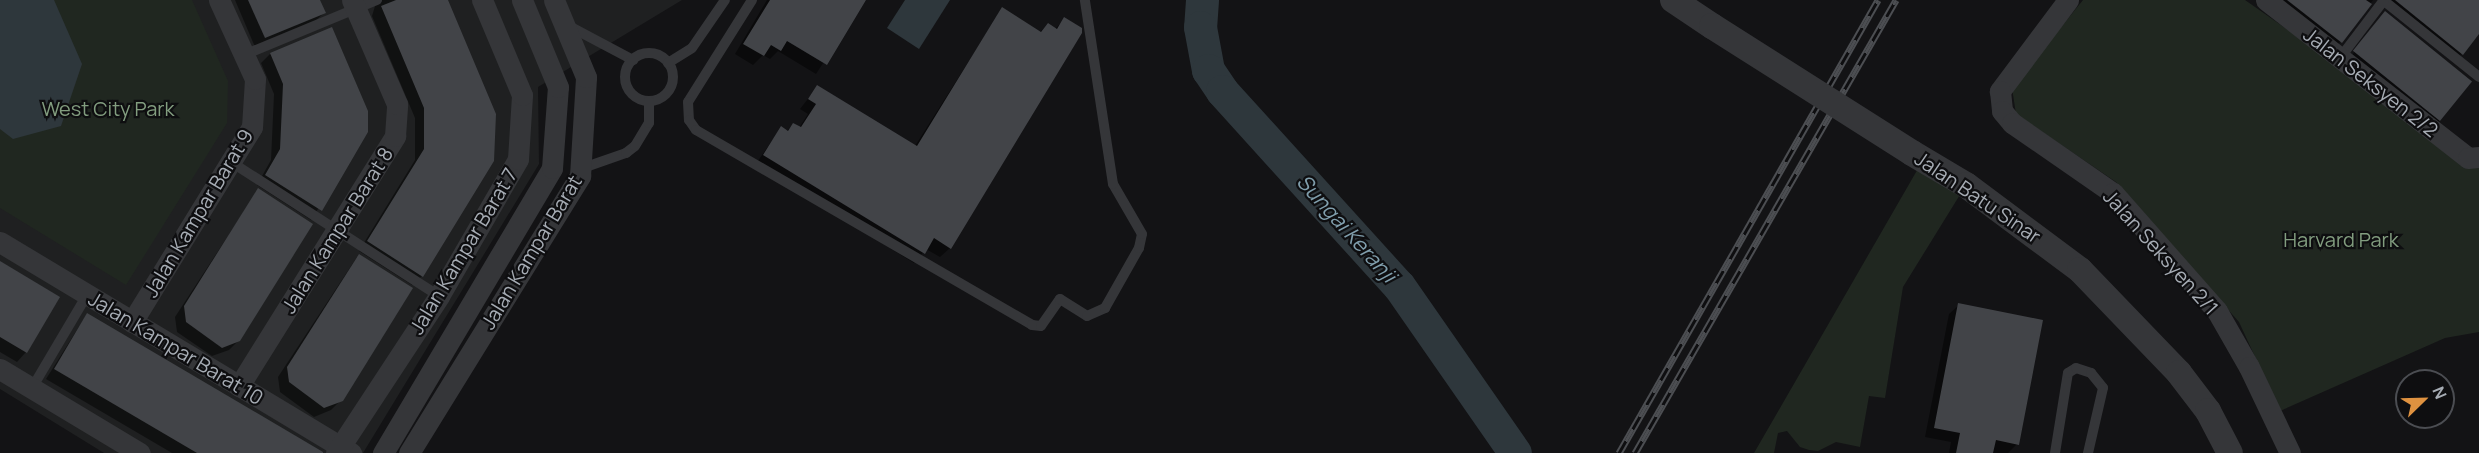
<!DOCTYPE html>
<html>
<head>
<meta charset="utf-8">
<style>
	body { margin:0 }
	#map { position:relative; width:2479px; height:453px; overflow:hidden; background:#131315; font-family:Manrope,sans-serif }
	div>[style] { position:absolute }
	[style*='--x'] { left:calc(var(--x)*1px); top:calc(var(--y)*1px); width:calc(var(--w)*1px); rotate:calc(var(--a)*1deg) }
	.built>* { inset:0; background:#1f2021 }
	.green>* { inset:0; background:#202720 }
	.water>* { inset:0; background:#2e373c }
	.shadow>* { inset:0; background:#0007 }
	.river>* { height:33px; margin:-16.5px; padding:0 16.5px; transform-origin:16.5px; border-radius:16.5px; background:#2e373c }
	.building>* { inset:0; background:#424448; transform-origin:0 0 }
	.service>* { height:10px; margin:-5px; padding:0 5px; transform-origin:5px; border-radius:5px; background:#353639 }
	.service>.ring { margin:-5px; padding:0; box-sizing:content-box; background:none; border:10px solid #353639; border-radius:50% }
	.minor>* { height:21px; margin:-10.5px; padding:0 10.5px; transform-origin:10.5px; border-radius:10.5px; background:#353639 }
	.tertiary>* { height:26px; margin:-13px; padding:0 13px; transform-origin:13px; border-radius:13px; background:#353639 }
	.rail>* { height:7px; margin-top:-3.5px; transform-origin:0; background:repeating-linear-gradient(90deg,#0e0e10 0 14px,#4c4e52 0 28px); box-sizing:border-box; border-block:2px solid #4c4e52 }
	.tertiary-bridge>* { height:26px; margin:-13px; padding:0 13px; transform-origin:13px; border-radius:13px; background:#353639 }
	span { translate:-50% -50%; white-space:nowrap; text-align:center; line-height:1.15; -webkit-text-stroke:4.5px #0e0e10; paint-order:stroke }
	.street-label { font-size:20px; color:#a6acb4 }
	.park-label { font-size:20px; color:#829d7f }
	.water-label { font-size:21px; color:#809eac; font-style:italic }
	.north { position:absolute; left:2395px; top:369px; width:60px; height:60px; box-sizing:border-box; background:#0e0e10; border:2px solid #4b4d52; border-radius:50%; rotate:67deg; font-size:16px; font-weight:700; line-height:24px; text-align:center; color:#a6acb4 }
	.north::after { content:''; display:block; margin:auto; width:21px; height:27px; background:#df9240; clip-path:polygon(50% 0,100% 100%,50% 72%,0 100%) }
</style>
</head>
<body>
<div id="map">
	<div class="built">
		<i style="clip-path:polygon(0 0,682px 0,538px 87px,539px 164px,363px 453px,104px 453px,0 389px)"></i>
	</div>
	<div class="green">
		<i style="clip-path:polygon(0 0,192px 0,228px 81px,227px 123px,126px 285px,0 208px)"></i>
		<i style="clip-path:polygon(2083px 0,2245px 0,2479px 163px,2479px 332px,2445px 338px,2280px 411px,2239px 322px,2116px 182px,2016px 114px,2012px 88px)"></i>
		<i style="clip-path:polygon(1923px 160px,1966px 185px,1903px 287px,1885px 398px,1869px 396px,1860px 447px,1836px 442px,1818px 451px,1809px 450px,1800px 447px,1787px 431px,1778px 433px,1774px 453px,1754px 453px)"></i>
	</div>
	<div class="water">
		<i style="clip-path:polygon(0 0,54px 0,82px 64px,61px 126px,13px 139px,0 129px)"></i>
		<i style="clip-path:polygon(905px 0,950px 0,919px 49px,887px 28px)"></i>
	</div>
	<div class="shadow">
		<i style="clip-path:polygon(235px 0,319px 0,324px 13px,314px 22px,255px 47px)"></i>
		<i style="clip-path:polygon(366px 0,447px 0,422px 276px,412px 285px,359px 251px,415px 160px,415px 118px,372px 16px,375px 6px)"></i>
		<i style="clip-path:polygon(767px 0,864px 0,816px 74px,778px 51px,770px 59px,763px 55px,753px 65px,735px 54px)"></i>
		<i style="clip-path:polygon(2276px 0,2373px 0,2336px 47px)"></i>
		<i style="clip-path:polygon(2385px 0,2474px 0,2479px 4px,2479px 31px,2457px 59px)"></i>
		<i style="clip-path:polygon(1002px 9px,1039px 33px,1048px 24px,1055px 29px,1065px 19px,950px 248px,940px 257px,926px 249px,914px 263px,755px 165px,781px 128px,787px 131px,793px 124px,799px 128px,808px 114px,800px 109px,818px 86px,915px 146px)"></i>
		<i style="clip-path:polygon(2380px 18px,2440px 120px,2435px 125px,2350px 58px)"></i>
		<i style="clip-path:polygon(270px 54px,367px 132px,311px 220px,257px 185px,271px 160px,274px 94px,261px 63px)"></i>
		<i style="clip-path:polygon(258px 190px,239px 340px,229px 350px,212px 356px,177px 332px,175px 317px)"></i>
		<i style="clip-path:polygon(357px 257px,411px 289px,341px 400px,331px 410px,314px 417px,280px 392px,278px 377px)"></i>
		<i style="clip-path:polygon(0 263px,26px 352px,17px 362px,0 352px)"></i>
		<i style="clip-path:polygon(1959px 305px,2017px 444px,2008px 453px,1949px 453px,1951px 442px,1925px 437px,1949px 314px)"></i>
		<i style="clip-path:polygon(87px 314px,311px 453px,172px 453px,46px 379px)"></i>
	</div>
	<div class="river">
		<i style="--x:1202;--y:0;--w:27;--a:94"></i>
		<i style="--x:1200;--y:27;--w:44;--a:79.5"></i>
		<i style="--x:1208;--y:70;--w:25;--a:56"></i>
		<i style="--x:1222;--y:91;--w:263;--a:47.8"></i>
		<i style="--x:1399;--y:286;--w:203;--a:55.2"></i>
	</div>
	<div class="building">
		<i style="clip-path:polygon(248px 0,320px 0,326px 13px,265px 38px)"></i>
		<i style="clip-path:polygon(396px 0,448px 0,496px 114px,494px 161px,423px 277px,367px 241px,424px 149px,424px 108px,381px 6px)"></i>
		<i style="clip-path:polygon(770px 0,866px 0,827px 65px,787px 41px,781px 51px,771px 45px,764px 56px,743px 44px)"></i>
		<i style="clip-path:polygon(2287px 0,2366px 0,2372px 4px,2342px 43px)"></i>
		<i style="clip-path:polygon(2395px 0,2479px 0,2479px 34px,2463px 55px)"></i>
		<i style="clip-path:polygon(1002px 7px,1041px 32px,1048px 23px,1057px 29px,1064px 17px,1082px 28px,1082px 33px,951px 249px,934px 238px,925px 254px,763px 155px,781px 126px,788px 131px,793px 123px,801px 127px,816px 104px,808px 99px,817px 85px,917px 146px)"></i>
		<i style="left:2385px;top:11px;width:112px;height:51px;rotate:39deg"></i>
		<i style="clip-path:polygon(332px 27px,368px 111px,368px 132px,322px 211px,265px 175px,280px 149px,283px 84px,270px 53px)"></i>
		<i style="clip-path:polygon(258px 188px,313px 224px,240px 341px,222px 348px,186px 322px,184px 306px)"></i>
		<i style="clip-path:polygon(359px 254px,413px 288px,343px 401px,324px 408px,289px 382px,287px 367px)"></i>
		<i style="clip-path:polygon(0 261px,60px 297px,27px 353px,0 337px)"></i>
		<i style="clip-path:polygon(1958px 303px,2043px 320px,2019px 445px,1996px 440px,1993px 453px,1956px 453px,1960px 433px,1934px 428px)"></i>
		<i style="clip-path:polygon(87px 313px,323px 452px,323px 453px,197px 453px,54px 369px)"></i>
	</div>
	<div class="service">
		<i style="--x:752;--y:0;--w:120;--a:122.1"></i>
		<i style="--x:688;--y:102;--w:18;--a:87"></i>
		<i style="--x:689;--y:120;--w:12;--a:55"></i>
		<i style="--x:696;--y:130;--w:388;--a:30.1"></i>
		<i style="--x:1032;--y:325;--w:9;--a:6"></i>
		<i style="--x:1041;--y:326;--w:33;--a:-55"></i>
		<i style="--x:1060;--y:299;--w:32;--a:32"></i>
		<i style="--x:1087;--y:316;--w:20;--a:-24"></i>
		<i style="--x:1105;--y:308;--w:69;--a:-60.5"></i>
		<i style="--x:1139;--y:248;--w:14;--a:-78"></i>
		<i style="--x:1142;--y:234;--w:58;--a:-120.1"></i>
		<i style="--x:1113;--y:184;--w:186;--a:-98.7"></i>
		<i style="--x:2383;--y:0;--w:123;--a:38.7"></i>
		<i style="--x:567;--y:25;--w:75;--a:27.9"></i>
		<i class="ring" style="left:625px;top:53px;width:38px;height:38px"></i>
		<i style="--x:244;--y:55;--w:144;--a:-22.5"></i>
		<i style="--x:2340;--y:58;--w:73;--a:-52.8"></i>
		<i style="--x:668;--y:63;--w:28;--a:-32"></i>
		<i style="--x:692;--y:48;--w:58;--a:-55.5"></i>
		<i style="--x:231;--y:162;--w:247;--a:32.8"></i>
		<i style="--x:580;--y:169;--w:49;--a:-19.2"></i>
		<i style="--x:626;--y:153;--w:11;--a:-38"></i>
		<i style="--x:635;--y:146;--w:27;--a:-59"></i>
		<i style="--x:649;--y:123;--w:22;--a:-90"></i>
		<i style="--x:32;--y:388;--w:108;--a:-59.4"></i>
		<i style="--x:2055;--y:453;--w:81;--a:-80.8"></i>
		<i style="--x:2068;--y:373;--w:9;--a:-32"></i>
		<i style="--x:2076;--y:368;--w:16;--a:18"></i>
		<i style="--x:2091;--y:373;--w:19;--a:51"></i>
		<i style="--x:2103;--y:388;--w:67;--a:103"></i>
	</div>
	<div class="minor">
		<i style="--x:2068;--y:0;--w:114;--a:126.8"></i>
		<i style="--x:2000;--y:91;--w:20;--a:84"></i>
		<i style="--x:2002;--y:111;--w:16;--a:50"></i>
		<i style="--x:2012;--y:123;--w:123;--a:34.7"></i>
		<i style="--x:2113;--y:193;--w:157;--a:48.6"></i>
		<i style="--x:2217;--y:311;--w:64;--a:60.3"></i>
		<i style="--x:2249;--y:367;--w:95;--a:64.5"></i>
		<i style="--x:2266;--y:0;--w:256;--a:38"></i>
		<i style="--x:2468;--y:158;--w:11;--a:-5"></i>
		<i style="--x:0;--y:242;--w:410;--a:31"></i>
		<i style="--x:132;--y:322;--w:229;--a:-58.4"></i>
		<i style="--x:252;--y:127;--w:48;--a:-86.4"></i>
		<i style="--x:255;--y:79;--w:87;--a:-114.5"></i>
		<i style="--x:0;--y:369;--w:163;--a:31"></i>
		<i style="--x:239;--y:386;--w:295;--a:-58"></i>
		<i style="--x:395;--y:136;--w:32;--a:-86"></i>
		<i style="--x:397;--y:104;--w:113;--a:-113.4"></i>
		<i style="--x:336;--y:453;--w:188;--a:-56.7"></i>
		<i style="--x:439;--y:296;--w:158;--a:-60"></i>
		<i style="--x:518;--y:159;--w:64;--a:-86.4"></i>
		<i style="--x:522;--y:95;--w:103;--a:-112.8"></i>
		<i style="--x:383;--y:453;--w:331;--a:-59.3"></i>
		<i style="--x:552;--y:168;--w:81;--a:-85.8"></i>
		<i style="--x:558;--y:87;--w:94;--a:-112.5"></i>
		<i style="--x:409;--y:453;--w:326;--a:-58.3"></i>
		<i style="--x:580;--y:176;--w:99;--a:-86.5"></i>
		<i style="--x:586;--y:77;--w:83;--a:-112.6"></i>
	</div>
	<div class="tertiary">
		<i style="--x:1673;--y:0;--w:47;--a:33.7"></i>
		<i style="--x:1912;--y:153;--w:63;--a:30.7"></i>
		<i style="--x:1966;--y:185;--w:142;--a:36.7"></i>
		<i style="--x:2080;--y:270;--w:143;--a:46.1"></i>
		<i style="--x:2179;--y:373;--w:48;--a:52.7"></i>
		<i style="--x:2208;--y:411;--w:47;--a:62.4"></i>
	</div>
	<div class="rail">
		<i style="--x:1619;--y:453;--w:522;--a:-60.24"></i>
		<i style="--x:1635;--y:453;--w:523;--a:-60.05"></i>
	</div>
	<div class="tertiary-bridge">
		<i style="--x:1712;--y:26;--w:237;--a:32.4"></i>
	</div>
	<div class="street-label">
		<span style="left:2371px;top:82px;rotate:38deg">Jalan Seksyen 2/2</span>
		<span style="left:1978px;top:197px;rotate:34deg">Jalan Batu Sinar</span>
		<span style="left:198px;top:213px;rotate:-59deg">Jalan Kampar Barat 9</span>
		<span style="left:337px;top:230px;rotate:-58deg">Jalan Kampar Barat 8</span>
		<span style="left:463px;top:251px;rotate:-59deg">Jalan Kampar Barat 7</span>
		<span style="left:531px;top:252px;rotate:-59deg">Jalan Kampar Barat</span>
		<span style="left:2161px;top:252px;rotate:48deg">Jalan Seksyen 2/1</span>
		<span style="left:176px;top:348px;rotate:31deg">Jalan Kampar Barat 10</span>
	</div>
	<div class="park-label">
		<span style="left:108px;top:108px">West City Park</span>
		<span style="left:2341px;top:239px">Harvard Park</span>
	</div>
	<div class="water-label">
		<span style="left:1347px;top:228px;rotate:48deg">Sungai Keranji</span>
	</div>
	<div class="north">N</div>
</div>
</body>
</html>
